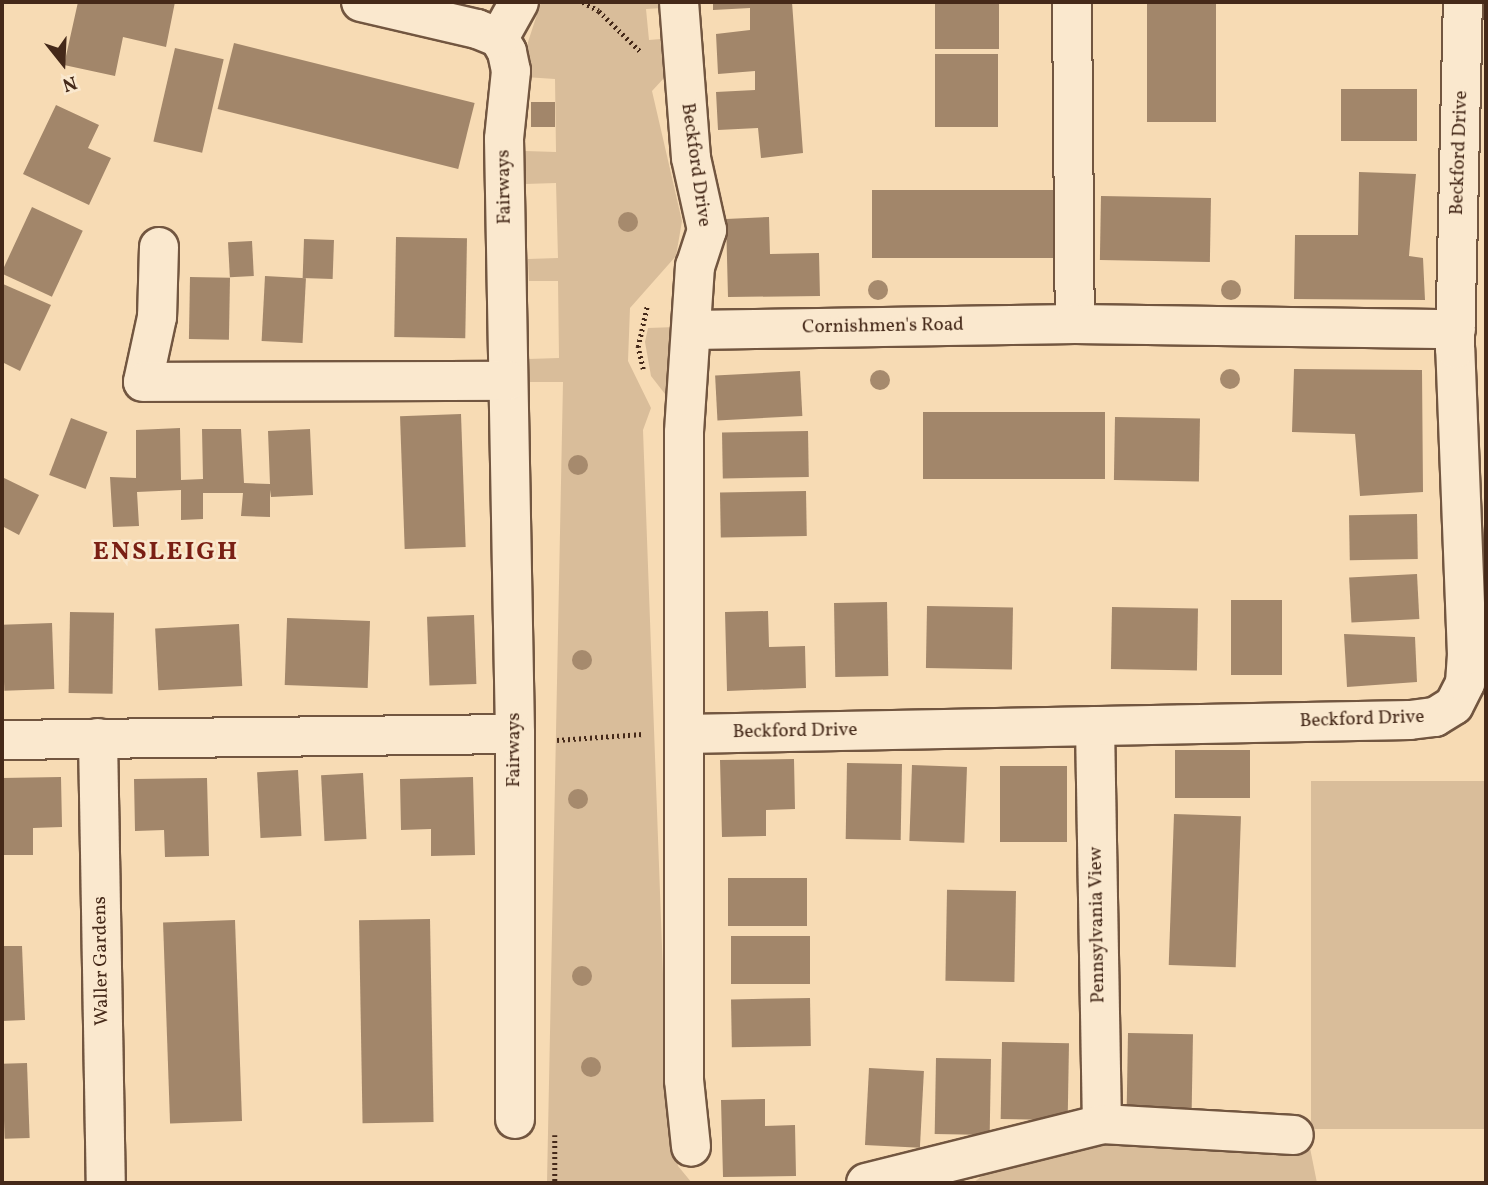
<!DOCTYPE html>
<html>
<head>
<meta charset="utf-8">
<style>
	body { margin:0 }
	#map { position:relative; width:1488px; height:1185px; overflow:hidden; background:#f7dbb4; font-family:Vollkorn,serif }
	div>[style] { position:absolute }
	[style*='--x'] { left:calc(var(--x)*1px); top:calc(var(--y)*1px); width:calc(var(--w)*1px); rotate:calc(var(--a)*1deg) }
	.green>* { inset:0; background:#d9bd9a; transform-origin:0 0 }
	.building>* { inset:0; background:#a2866a; transform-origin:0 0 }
	.path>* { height:4.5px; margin-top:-2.25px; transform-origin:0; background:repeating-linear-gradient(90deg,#452919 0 2px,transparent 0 5.5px) }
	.roads { filter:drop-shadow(2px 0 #725640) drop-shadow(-2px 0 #725640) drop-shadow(0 2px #725640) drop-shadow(0 -2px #725640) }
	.minor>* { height:38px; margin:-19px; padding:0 19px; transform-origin:19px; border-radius:19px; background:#fae8ce }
	.trees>* { width:20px; height:20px; margin:-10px; border-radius:50%; background:#a68a6d }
	span { translate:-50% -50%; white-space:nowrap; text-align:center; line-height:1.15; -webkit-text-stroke:5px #fae8ce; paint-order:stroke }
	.street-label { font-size:19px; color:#452919 }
	.district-label { font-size:26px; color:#7a1f14; font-weight:700; letter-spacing:2px }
	.frame { position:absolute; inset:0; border:4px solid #452919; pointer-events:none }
	.north { position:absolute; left:28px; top:28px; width:70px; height:70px; -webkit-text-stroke:5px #fae8ce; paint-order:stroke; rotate:162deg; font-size:19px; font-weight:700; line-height:28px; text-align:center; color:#452919 }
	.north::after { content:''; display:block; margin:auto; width:24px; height:32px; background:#452919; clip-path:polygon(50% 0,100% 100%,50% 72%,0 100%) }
</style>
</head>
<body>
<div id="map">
	<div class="green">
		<i style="clip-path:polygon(541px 2px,668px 2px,663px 8px,646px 9px,649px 40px,673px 38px,677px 64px,652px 91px,682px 221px,676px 256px,630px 308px,628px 361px,651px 408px,643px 430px,667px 1083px,678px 1166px,692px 1183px,547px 1183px,563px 382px,530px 382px,528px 359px,559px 358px,558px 281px,529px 281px,528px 259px,558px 258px,556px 183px,525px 184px,525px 151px,556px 152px,555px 79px,525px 77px,528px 42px)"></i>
		<i style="clip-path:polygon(676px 327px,672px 403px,651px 376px,645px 342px,648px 328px)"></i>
		<i style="left:1486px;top:781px;width:348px;height:175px;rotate:90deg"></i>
		<i style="clip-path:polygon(1117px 1143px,1310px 1148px,1317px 1183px,973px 1183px,996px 1165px)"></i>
	</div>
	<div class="building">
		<i style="clip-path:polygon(78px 2px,175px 2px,166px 47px,123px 37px,115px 76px,64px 65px)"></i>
		<i style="clip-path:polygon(713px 2px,792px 2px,803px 153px,761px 158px,758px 128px,718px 130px,716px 92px,755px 90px,755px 71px,718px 74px,716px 34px,750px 30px,750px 8px,713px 10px)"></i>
		<i style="left:935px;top:2px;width:64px;height:47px"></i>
		<i style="left:1147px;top:2px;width:69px;height:120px"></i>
		<i style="left:234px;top:43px;width:248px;height:68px;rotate:14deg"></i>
		<i style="left:175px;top:48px;width:50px;height:96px;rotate:13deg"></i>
		<i style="left:935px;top:54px;width:63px;height:73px"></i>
		<i style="left:1341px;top:89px;width:76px;height:52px"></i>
		<i style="left:531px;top:102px;width:24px;height:25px"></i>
		<i style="clip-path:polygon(56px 105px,99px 125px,88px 148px,111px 158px,89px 205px,23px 174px)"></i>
		<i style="clip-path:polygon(1359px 172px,1416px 174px,1409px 256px,1423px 258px,1425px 300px,1294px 299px,1295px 235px,1358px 235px)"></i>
		<i style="left:872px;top:190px;width:183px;height:68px"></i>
		<i style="left:1101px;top:196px;width:110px;height:64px;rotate:1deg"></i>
		<i style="left:32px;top:207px;width:56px;height:73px;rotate:25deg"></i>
		<i style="clip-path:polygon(769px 217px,770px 254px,819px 253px,820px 296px,728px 297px,726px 219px)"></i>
		<i style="left:396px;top:237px;width:71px;height:100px;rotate:1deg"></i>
		<i style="left:304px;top:239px;width:30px;height:39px;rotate:2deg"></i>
		<i style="left:252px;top:241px;width:35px;height:24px;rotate:87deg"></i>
		<i style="left:265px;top:276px;width:41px;height:65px;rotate:3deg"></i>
		<i style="left:190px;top:277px;width:40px;height:62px;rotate:1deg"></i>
		<i style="clip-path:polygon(3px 284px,51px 305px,20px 371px,2px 362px)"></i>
		<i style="clip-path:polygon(1294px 369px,1422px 370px,1423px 492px,1360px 496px,1355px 434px,1292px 432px)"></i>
		<i style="left:800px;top:371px;width:45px;height:85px;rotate:87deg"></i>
		<i style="left:923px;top:412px;width:182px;height:67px"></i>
		<i style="left:461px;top:414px;width:133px;height:61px;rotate:88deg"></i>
		<i style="left:1115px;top:417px;width:85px;height:63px;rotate:1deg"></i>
		<i style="left:71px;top:418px;width:39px;height:61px;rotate:21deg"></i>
		<i style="clip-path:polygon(180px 428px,181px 480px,203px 479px,202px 429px,241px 429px,244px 483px,270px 484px,268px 431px,310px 429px,313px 495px,271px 497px,270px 490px,270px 517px,241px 516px,243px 493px,203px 493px,203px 519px,181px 520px,181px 490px,137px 492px,139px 526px,113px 527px,110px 477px,136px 478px,136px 430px)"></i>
		<i style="left:808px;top:431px;width:46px;height:86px;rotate:89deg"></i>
		<i style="clip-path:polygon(2px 477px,39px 495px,19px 535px,2px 526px)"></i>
		<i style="left:806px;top:491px;width:45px;height:86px;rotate:89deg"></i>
		<i style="left:1417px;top:514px;width:45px;height:68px;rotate:89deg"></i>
		<i style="left:1417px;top:574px;width:45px;height:68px;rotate:87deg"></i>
		<i style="left:1231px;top:600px;width:51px;height:75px"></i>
		<i style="left:887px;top:602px;width:74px;height:53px;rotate:89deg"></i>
		<i style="left:927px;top:606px;width:86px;height:62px;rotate:1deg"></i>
		<i style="left:1112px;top:607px;width:86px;height:62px;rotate:1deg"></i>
		<i style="clip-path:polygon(768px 611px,769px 647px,805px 646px,806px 688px,727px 691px,725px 612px)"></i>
		<i style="left:70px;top:612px;width:44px;height:81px;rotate:1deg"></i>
		<i style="left:474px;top:615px;width:69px;height:47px;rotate:88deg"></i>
		<i style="left:370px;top:621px;width:67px;height:83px;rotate:92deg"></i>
		<i style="left:52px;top:623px;width:66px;height:50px;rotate:88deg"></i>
		<i style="left:239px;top:624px;width:62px;height:84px;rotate:87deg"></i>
		<i style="clip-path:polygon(1344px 634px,1415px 637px,1417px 682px,1347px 687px)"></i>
		<i style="left:1175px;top:750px;width:75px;height:48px"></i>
		<i style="clip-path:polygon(794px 759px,795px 809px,766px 810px,766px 836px,722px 837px,720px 760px)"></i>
		<i style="left:847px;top:763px;width:55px;height:76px;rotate:1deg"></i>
		<i style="left:912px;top:765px;width:55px;height:76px;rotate:2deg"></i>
		<i style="left:1000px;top:766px;width:67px;height:76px"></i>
		<i style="left:298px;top:770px;width:66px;height:41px;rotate:87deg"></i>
		<i style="left:363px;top:773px;width:66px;height:42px;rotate:87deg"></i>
		<i style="clip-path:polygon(61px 777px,62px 827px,33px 828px,33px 855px,2px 855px,2px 778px)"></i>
		<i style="clip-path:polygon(473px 777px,475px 855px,431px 856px,431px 829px,401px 830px,400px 779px)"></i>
		<i style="clip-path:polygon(207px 778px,209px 856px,165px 857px,164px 830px,135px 831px,134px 779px)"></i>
		<i style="left:1174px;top:814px;width:67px;height:151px;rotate:2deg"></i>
		<i style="left:807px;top:878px;width:48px;height:79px;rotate:90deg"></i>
		<i style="left:1016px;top:891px;width:91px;height:69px;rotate:91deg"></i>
		<i style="left:430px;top:919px;width:203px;height:71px;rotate:89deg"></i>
		<i style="left:235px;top:920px;width:201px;height:72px;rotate:88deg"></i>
		<i style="left:810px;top:936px;width:48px;height:79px;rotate:90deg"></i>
		<i style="clip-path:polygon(2px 946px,22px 946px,25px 1020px,2px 1021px)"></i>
		<i style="left:810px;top:998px;width:48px;height:79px;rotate:89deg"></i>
		<i style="left:1128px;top:1033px;width:65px;height:78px;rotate:1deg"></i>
		<i style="left:1002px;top:1042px;width:67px;height:77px;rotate:1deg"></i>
		<i style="left:936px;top:1058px;width:55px;height:76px;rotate:1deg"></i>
		<i style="left:27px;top:1063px;width:75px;height:25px;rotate:88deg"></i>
		<i style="left:869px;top:1068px;width:55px;height:77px;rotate:3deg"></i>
		<i style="clip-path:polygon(765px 1099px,765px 1126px,795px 1125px,796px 1176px,723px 1177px,721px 1100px)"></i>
	</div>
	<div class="path">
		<i style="--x:583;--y:2;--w:18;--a:29"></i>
		<i style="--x:599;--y:11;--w:57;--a:44.3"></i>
		<i style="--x:643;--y:369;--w:23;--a:-103"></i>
		<i style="--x:638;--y:347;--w:42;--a:-77.6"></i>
		<i style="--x:557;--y:740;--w:86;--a:-4"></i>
		<i style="--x:555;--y:1135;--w:48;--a:90"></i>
	</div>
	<div class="roads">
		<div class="minor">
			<i style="--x:361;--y:2;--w:119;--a:13.1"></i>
			<i style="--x:477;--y:29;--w:24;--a:22"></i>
			<i style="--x:499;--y:38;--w:16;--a:60"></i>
			<i style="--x:507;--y:52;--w:19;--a:78"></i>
			<i style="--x:511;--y:71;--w:68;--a:95.9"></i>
			<i style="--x:504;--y:139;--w:595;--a:88.94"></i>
			<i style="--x:515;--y:734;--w:385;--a:90"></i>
			<i style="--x:679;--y:2;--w:156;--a:85.6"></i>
			<i style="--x:691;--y:158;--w:74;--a:77.5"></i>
			<i style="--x:707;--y:230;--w:38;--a:108"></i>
			<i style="--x:695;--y:266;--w:167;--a:93.8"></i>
			<i style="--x:684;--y:433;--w:647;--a:90"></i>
			<i style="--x:684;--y:1080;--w:67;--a:84"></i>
			<i style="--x:1072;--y:2;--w:322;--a:89.5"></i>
			<i style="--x:499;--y:38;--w:41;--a:-60.9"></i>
			<i style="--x:159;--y:247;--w:70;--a:91.6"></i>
			<i style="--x:157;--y:317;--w:66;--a:102.2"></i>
			<i style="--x:143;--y:382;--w:365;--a:-0.2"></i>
			<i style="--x:691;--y:330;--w:384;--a:-0.9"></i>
			<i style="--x:1075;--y:324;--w:381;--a:0.8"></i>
			<i style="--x:1095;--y:726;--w:398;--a:89"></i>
			<i style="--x:685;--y:734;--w:725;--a:-1.11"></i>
			<i style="--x:1410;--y:720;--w:25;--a:-7"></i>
			<i style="--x:1435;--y:717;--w:22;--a:-32"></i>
			<i style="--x:1454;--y:705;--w:25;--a:-63"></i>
			<i style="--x:1465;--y:683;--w:28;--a:-86"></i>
			<i style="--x:1467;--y:655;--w:306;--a:-92.2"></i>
			<i style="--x:1455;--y:349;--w:347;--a:-88.7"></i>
			<i style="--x:98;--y:738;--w:445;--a:89"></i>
			<i style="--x:2;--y:740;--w:513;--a:-0.67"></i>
			<i style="--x:866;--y:1183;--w:243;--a:-14"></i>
			<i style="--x:1102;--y:1124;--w:192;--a:3.3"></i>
		</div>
	</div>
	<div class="trees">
		<i style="left:628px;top:222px"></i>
		<i style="left:878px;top:290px"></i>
		<i style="left:1231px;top:290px"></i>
		<i style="left:1230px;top:379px"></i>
		<i style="left:880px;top:380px"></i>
		<i style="left:578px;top:465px"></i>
		<i style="left:582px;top:660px"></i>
		<i style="left:578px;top:799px"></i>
		<i style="left:582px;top:976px"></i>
		<i style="left:591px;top:1067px"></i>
	</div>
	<div class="street-label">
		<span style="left:1460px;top:153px;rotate:-88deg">Beckford Drive</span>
		<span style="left:695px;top:165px;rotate:82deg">Beckford Drive</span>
		<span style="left:505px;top:187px;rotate:-91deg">Fairways</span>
		<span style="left:883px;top:327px;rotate:-1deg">Cornishmen's Road</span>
		<span style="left:1362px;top:720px;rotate:-2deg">Beckford Drive</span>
		<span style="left:795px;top:732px;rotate:-1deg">Beckford Drive</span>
		<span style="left:515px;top:750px;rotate:-90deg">Fairways</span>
		<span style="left:1098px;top:925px;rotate:-91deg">Pennsylvania View</span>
		<span style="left:102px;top:961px;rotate:-91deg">Waller Gardens</span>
	</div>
	<div class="district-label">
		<span style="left:166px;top:553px">ENSLEIGH</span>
	</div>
	<div class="frame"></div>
	<div class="north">N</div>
</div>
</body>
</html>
